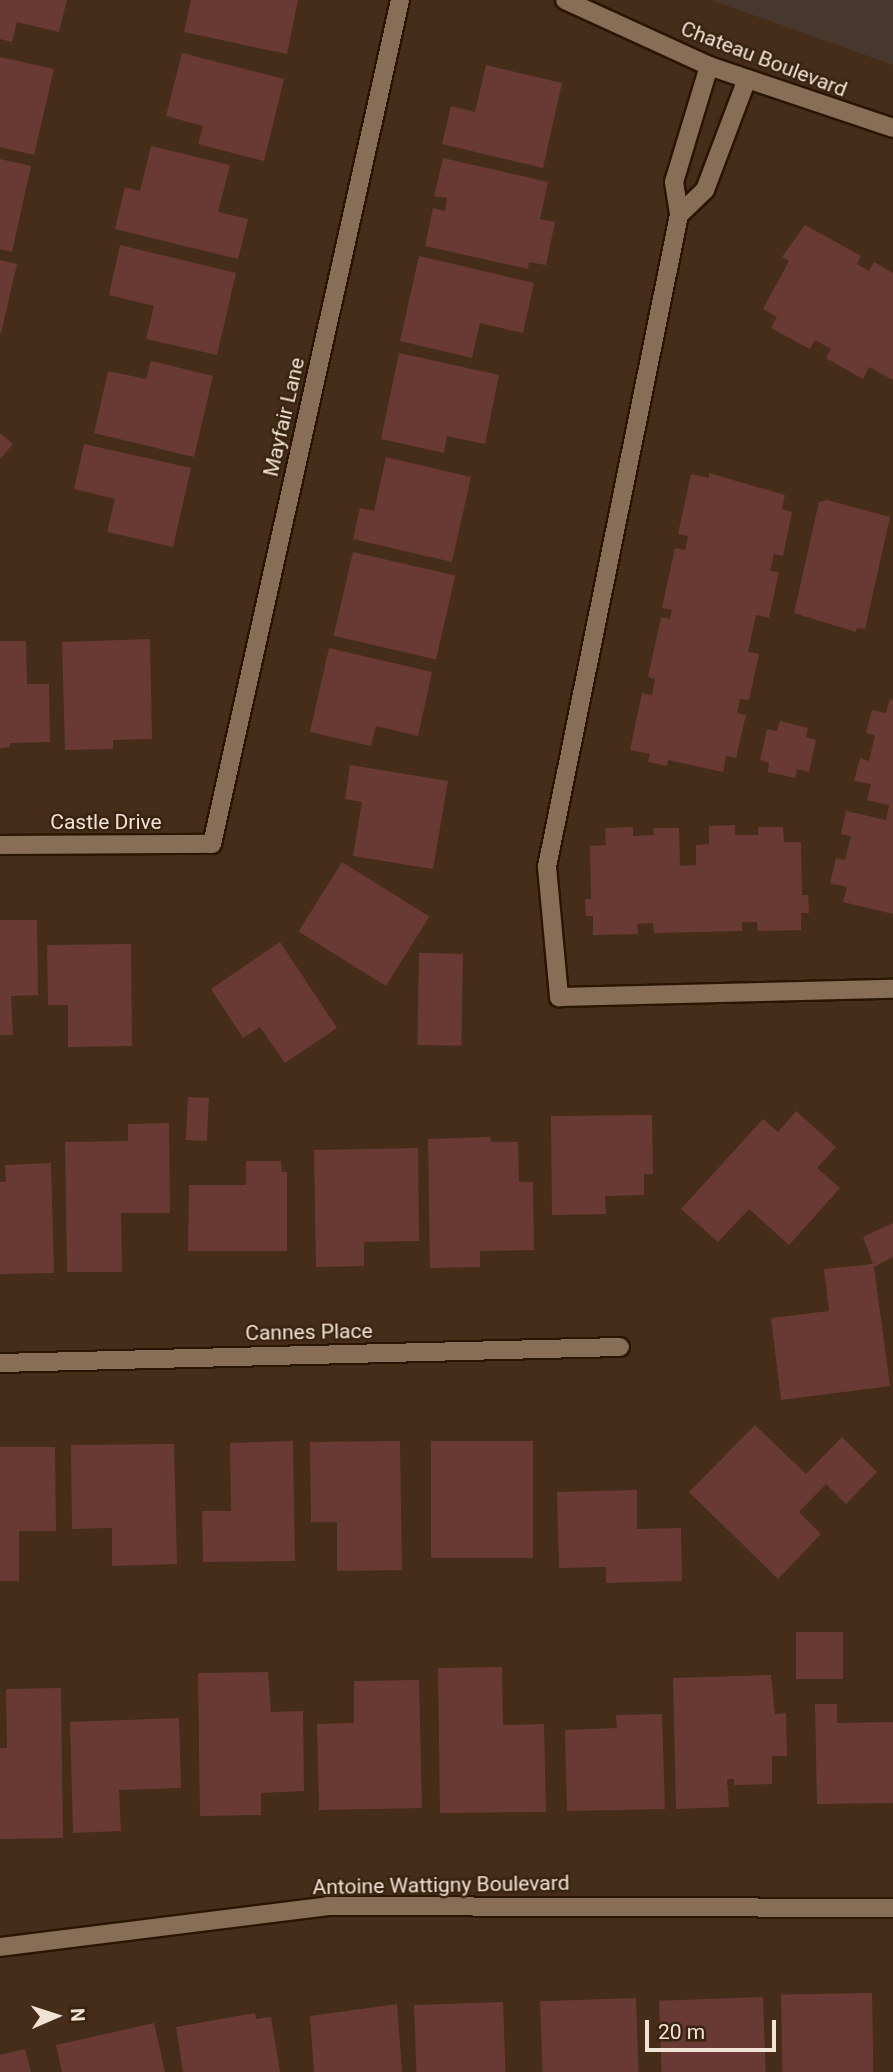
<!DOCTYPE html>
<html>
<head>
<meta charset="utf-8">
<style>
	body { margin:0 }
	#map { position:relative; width:893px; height:2072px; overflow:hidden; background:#452d19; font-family:Roboto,sans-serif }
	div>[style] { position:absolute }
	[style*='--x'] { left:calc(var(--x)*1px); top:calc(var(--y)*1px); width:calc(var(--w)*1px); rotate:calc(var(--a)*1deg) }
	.commercial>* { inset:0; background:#48372c }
	.building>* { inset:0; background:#693a33; transform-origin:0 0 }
	.roads { filter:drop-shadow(2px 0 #2a1502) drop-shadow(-2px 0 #2a1502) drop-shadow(0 2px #2a1502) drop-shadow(0 -2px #2a1502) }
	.service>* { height:18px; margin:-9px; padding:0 9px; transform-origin:9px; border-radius:9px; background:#886d57 }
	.minor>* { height:18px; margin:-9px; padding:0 9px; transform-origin:9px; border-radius:9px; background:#886d57 }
	.tertiary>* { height:18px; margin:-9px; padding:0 9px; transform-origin:9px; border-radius:9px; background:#886d57 }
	span { translate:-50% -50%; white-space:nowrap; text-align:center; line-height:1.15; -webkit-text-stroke:5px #3a230f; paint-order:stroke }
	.street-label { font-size:21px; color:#f2e3d7 }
	.north { position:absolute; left:21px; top:1981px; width:70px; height:70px; -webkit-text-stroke:5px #3a230f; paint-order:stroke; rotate:87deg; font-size:19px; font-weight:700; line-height:28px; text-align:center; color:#f2e3d7 }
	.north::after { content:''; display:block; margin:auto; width:24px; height:32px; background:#f2e3d7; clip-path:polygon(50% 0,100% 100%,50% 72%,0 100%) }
	.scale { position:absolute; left:645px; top:2020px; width:131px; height:32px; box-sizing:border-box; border:4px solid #f2e3d7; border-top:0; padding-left:9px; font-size:21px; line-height:24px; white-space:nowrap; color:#f2e3d7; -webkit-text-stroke:5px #3a230f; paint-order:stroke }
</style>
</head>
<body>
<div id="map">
	<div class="commercial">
		<i style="clip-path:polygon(711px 0,893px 0,893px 65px)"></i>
	</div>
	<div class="building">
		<i style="clip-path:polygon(0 0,67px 0,59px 32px,17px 22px,12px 42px,0 39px)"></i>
		<i style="clip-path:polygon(191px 0,298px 0,287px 54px,184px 32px)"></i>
		<i style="clip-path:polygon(182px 53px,284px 79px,264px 161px,198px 144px,203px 126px,166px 116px)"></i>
		<i style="clip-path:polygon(0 57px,54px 69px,34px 155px,0 147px)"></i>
		<i style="clip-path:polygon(486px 65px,562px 83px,543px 168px,442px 144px,451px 106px,475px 112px)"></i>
		<i style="clip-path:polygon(151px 146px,230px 165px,218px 212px,248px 219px,238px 259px,115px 229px,125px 187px,140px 191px)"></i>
		<i style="clip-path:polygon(443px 158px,548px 182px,540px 219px,555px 222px,546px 265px,529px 262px,528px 269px,425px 246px,433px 208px,445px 211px,447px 198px,434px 196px)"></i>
		<i style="clip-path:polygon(0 159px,31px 166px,12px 252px,0 249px)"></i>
		<i style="clip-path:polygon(805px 225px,861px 256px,857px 264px,869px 271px,874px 262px,893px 273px,893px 380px,869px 367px,863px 379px,826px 358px,831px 349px,815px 340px,810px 349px,771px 328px,777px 317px,763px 309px,789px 261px,782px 257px)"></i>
		<i style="clip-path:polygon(120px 245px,236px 273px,217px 355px,146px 339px,154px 306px,109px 295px)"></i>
		<i style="clip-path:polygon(419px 256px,534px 283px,523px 333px,480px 323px,472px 358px,400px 341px)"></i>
		<i style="clip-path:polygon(0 260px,17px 264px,1px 333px,0 333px)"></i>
		<i style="clip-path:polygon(399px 353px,499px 375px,485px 444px,447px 436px,444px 453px,381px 439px)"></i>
		<i style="clip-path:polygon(151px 361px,213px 376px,194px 457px,94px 433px,108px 371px,146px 379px)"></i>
		<i style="clip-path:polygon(0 433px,13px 444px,0 459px)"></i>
		<i style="clip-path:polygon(84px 444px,191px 468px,173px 547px,107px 532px,115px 499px,74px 489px)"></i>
		<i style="clip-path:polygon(386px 457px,471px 477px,452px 562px,353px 539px,360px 508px,374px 511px)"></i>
		<i style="clip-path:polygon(709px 473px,785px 495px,782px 509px,792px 512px,783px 556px,774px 554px,770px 571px,779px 572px,769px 618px,756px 615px,748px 652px,759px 654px,749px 700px,740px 699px,737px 713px,746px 715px,736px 758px,726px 756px,723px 772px,668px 760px,667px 766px,648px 762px,650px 754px,630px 750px,642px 693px,652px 695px,655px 679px,648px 677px,661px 617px,670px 619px,672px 610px,662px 608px,675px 548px,685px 550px,688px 536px,678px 534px,691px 474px,709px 478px)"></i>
		<i style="clip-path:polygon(827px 500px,890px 517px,865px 629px,857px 628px,856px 632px,794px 613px,819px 502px)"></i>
		<i style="left:353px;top:552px;width:105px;height:86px;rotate:13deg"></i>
		<i style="clip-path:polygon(150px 639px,152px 739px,113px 740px,113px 749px,65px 750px,62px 642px)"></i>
		<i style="clip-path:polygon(0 641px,26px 641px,27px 684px,49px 684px,50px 742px,10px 743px,10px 747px,0 748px)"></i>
		<i style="clip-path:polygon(329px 648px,432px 672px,418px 736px,376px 726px,371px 746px,310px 732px)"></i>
		<i style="clip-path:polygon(890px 699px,893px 700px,893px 914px,843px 902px,847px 887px,830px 883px,836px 858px,845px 860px,851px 836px,841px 834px,846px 811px,886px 820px,889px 805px,867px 800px,871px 784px,854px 781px,860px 758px,869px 761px,875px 735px,866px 733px,872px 710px,886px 713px)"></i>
		<i style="clip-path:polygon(780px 721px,808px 728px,806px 737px,816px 740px,809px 772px,797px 769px,795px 778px,768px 772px,769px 763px,760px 760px,767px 729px,777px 731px)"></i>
		<i style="clip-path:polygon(350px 765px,448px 781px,433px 869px,353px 856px,362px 802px,345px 799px)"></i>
		<i style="clip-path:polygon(735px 825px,735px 835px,758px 835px,758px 827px,783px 827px,784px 842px,801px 842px,802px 895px,808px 895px,809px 913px,801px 913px,801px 930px,758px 931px,757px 922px,742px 922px,742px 931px,654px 933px,653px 923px,637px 924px,638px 934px,593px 935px,593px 916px,586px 916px,585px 899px,591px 899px,590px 846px,606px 845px,605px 828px,633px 827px,633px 836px,654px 835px,653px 828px,679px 828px,680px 866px,696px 865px,696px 845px,709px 844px,709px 826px)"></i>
		<i style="left:342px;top:862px;width:103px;height:82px;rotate:32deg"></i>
		<i style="clip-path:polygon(0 920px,37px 920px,38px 995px,11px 996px,13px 1035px,0 1035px)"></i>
		<i style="clip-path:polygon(280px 942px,337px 1028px,285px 1063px,260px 1027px,243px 1038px,211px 989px)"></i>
		<i style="clip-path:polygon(131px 944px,132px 1046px,68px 1047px,68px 1005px,48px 1005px,47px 945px)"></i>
		<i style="left:419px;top:953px;width:44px;height:92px;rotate:1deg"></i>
		<i style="left:188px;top:1097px;width:21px;height:43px;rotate:3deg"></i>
		<i style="clip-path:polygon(796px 1111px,836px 1147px,817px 1168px,840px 1188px,789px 1245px,749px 1209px,718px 1242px,681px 1209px,763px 1119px,778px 1132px)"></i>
		<i style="clip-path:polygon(652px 1115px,653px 1174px,644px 1174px,644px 1195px,605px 1196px,606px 1214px,552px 1215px,551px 1116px)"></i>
		<i style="clip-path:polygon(169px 1123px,170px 1213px,121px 1213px,122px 1272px,67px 1272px,65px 1142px,128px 1141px,128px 1124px)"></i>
		<i style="clip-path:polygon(490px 1137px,491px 1142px,518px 1142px,519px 1182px,533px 1182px,534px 1250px,480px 1251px,480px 1267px,430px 1268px,428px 1139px)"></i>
		<i style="clip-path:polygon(418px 1148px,419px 1241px,364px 1242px,364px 1266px,316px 1267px,314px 1150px)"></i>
		<i style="clip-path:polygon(246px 1161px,281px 1161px,282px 1172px,287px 1172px,287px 1251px,188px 1251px,189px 1185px,246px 1185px)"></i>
		<i style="clip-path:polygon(51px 1163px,54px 1273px,0 1274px,0 1182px,6px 1182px,5px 1165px)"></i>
		<i style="clip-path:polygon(893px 1223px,893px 1257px,874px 1267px,890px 1386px,781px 1400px,771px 1318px,829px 1311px,824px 1269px,873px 1264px,863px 1237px)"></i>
		<i style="clip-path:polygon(755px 1425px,806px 1474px,842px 1437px,877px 1472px,846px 1504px,826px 1484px,799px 1512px,821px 1534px,778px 1579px,689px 1492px)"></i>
		<i style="clip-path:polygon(293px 1441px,295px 1561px,203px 1562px,202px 1511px,231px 1511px,230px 1443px)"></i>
		<i style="clip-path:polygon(400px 1441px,402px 1570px,337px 1571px,337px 1522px,311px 1522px,310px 1442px)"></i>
		<i style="left:533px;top:1441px;width:117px;height:102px;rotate:90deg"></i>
		<i style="clip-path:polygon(174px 1444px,177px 1564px,112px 1566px,112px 1528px,72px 1529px,71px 1445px)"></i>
		<i style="clip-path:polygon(0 1447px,55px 1447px,56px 1531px,19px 1531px,19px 1581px,0 1581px)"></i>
		<i style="clip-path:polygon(637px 1490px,637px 1529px,681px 1528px,682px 1581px,606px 1583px,606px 1567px,559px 1568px,557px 1492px)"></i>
		<i style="left:796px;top:1632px;width:47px;height:47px"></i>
		<i style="clip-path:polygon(502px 1667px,503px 1725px,544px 1724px,546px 1812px,440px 1813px,438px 1668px)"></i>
		<i style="clip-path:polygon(268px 1672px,271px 1712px,303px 1711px,304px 1791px,261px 1793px,261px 1815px,200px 1816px,198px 1673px)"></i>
		<i style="clip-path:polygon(771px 1675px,775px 1714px,786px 1713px,787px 1756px,772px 1756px,772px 1784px,734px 1785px,734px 1779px,727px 1779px,729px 1807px,676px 1809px,673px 1678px)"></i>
		<i style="clip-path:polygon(419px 1680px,422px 1808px,319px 1810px,317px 1724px,354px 1723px,354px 1681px)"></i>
		<i style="clip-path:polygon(61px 1688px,63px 1838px,0 1839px,0 1748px,7px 1748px,6px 1689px)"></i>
		<i style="clip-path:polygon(815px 1704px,837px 1704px,837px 1723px,893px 1722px,893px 1803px,817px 1804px)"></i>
		<i style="clip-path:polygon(662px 1714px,665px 1809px,567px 1811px,565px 1730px,617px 1728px,616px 1715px)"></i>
		<i style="clip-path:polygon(179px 1718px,181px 1788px,119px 1790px,121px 1831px,73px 1833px,70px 1722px)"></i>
		<i style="left:872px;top:1993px;width:79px;height:91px;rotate:89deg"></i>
		<i style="left:763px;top:1997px;width:75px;height:104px;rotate:88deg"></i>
		<i style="left:636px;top:1998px;width:74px;height:96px;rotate:88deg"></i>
		<i style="left:503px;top:2002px;width:70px;height:89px;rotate:88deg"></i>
		<i style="clip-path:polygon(397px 2004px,402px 2072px,314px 2072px,310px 2016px)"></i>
		<i style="clip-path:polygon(255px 2013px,256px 2019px,271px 2017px,280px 2072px,183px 2072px,176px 2027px)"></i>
		<i style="clip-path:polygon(154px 2023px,165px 2072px,62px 2072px,56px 2045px)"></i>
		<i style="clip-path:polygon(25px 2049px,31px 2072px,0 2072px,0 2055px)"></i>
	</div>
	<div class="roads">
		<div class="service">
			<i style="--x:709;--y:66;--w:121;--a:106.8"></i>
			<i style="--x:674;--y:182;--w:33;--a:81"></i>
			<i style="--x:679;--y:215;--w:36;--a:-44"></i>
			<i style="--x:705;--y:190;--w:119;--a:-69.3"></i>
			<i style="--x:679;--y:215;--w:665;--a:101.45"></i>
			<i style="--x:547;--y:867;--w:131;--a:84.7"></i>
			<i style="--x:559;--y:997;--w:334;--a:-1.4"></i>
		</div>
		<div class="minor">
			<i style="--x:0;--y:845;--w:212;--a:-0.3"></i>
			<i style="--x:212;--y:844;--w:865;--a:-77.44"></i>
			<i style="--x:0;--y:1363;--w:620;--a:-1.48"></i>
			<i style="--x:0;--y:1947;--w:330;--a:-7.1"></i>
			<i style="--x:327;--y:1906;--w:566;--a:0.2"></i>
		</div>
		<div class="tertiary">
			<i style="--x:565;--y:0;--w:158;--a:24.6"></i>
			<i style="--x:709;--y:66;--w:194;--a:18.6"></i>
		</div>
	</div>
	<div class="street-label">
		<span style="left:764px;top:59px;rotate:21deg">Chateau Boulevard</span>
		<span style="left:284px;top:417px;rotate:-77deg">Mayfair Lane</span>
		<span style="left:106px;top:822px">Castle Drive</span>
		<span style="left:309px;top:1332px;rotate:-1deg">Cannes Place</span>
		<span style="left:441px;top:1885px;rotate:-1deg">Antoine Wattigny Boulevard</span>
	</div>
	<div class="north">N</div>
	<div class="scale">20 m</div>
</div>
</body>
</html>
